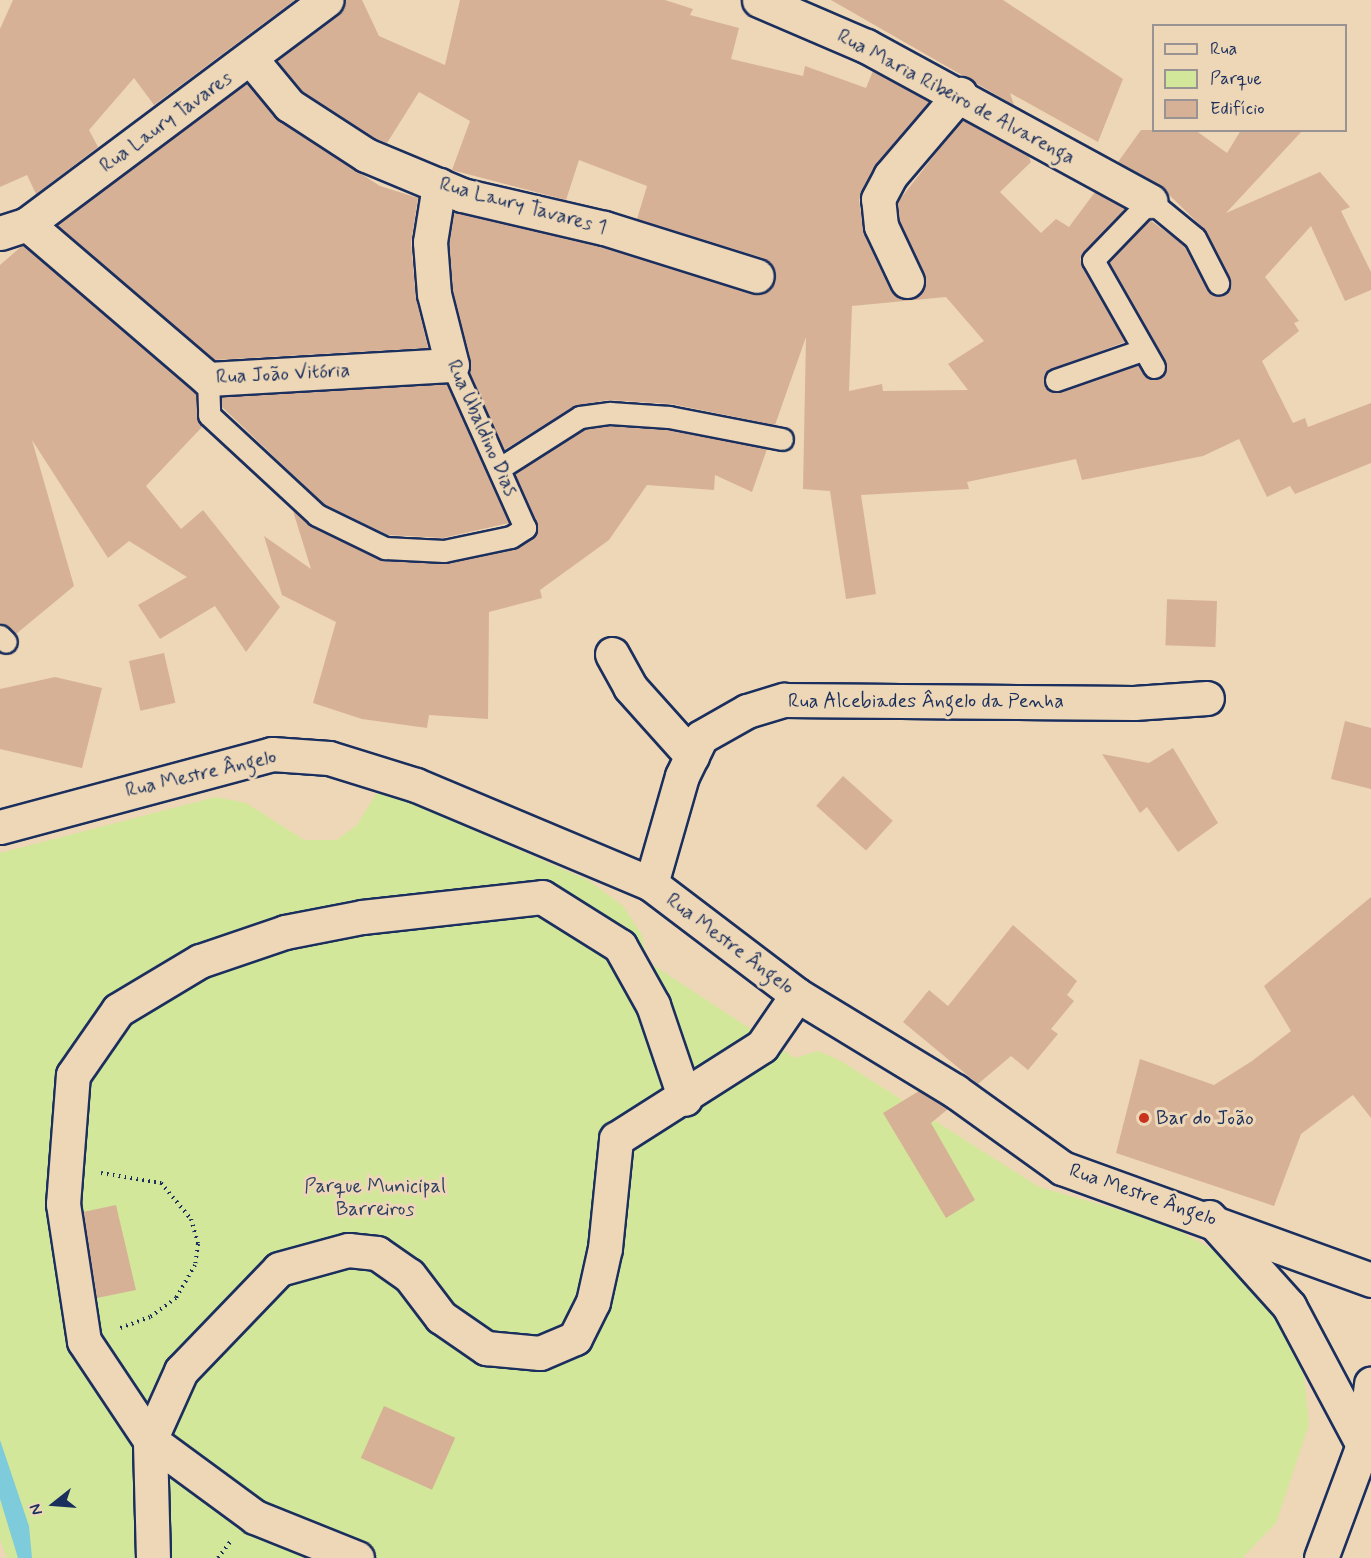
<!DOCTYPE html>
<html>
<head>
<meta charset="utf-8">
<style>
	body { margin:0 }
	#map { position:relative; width:1371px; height:1558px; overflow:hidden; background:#edd7b6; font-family:Mynerve,sans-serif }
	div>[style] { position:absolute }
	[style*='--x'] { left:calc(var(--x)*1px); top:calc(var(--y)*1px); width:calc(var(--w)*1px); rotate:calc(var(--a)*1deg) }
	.green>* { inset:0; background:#d3e79b }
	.water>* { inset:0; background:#7ecbdc }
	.building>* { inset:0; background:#d7b196; transform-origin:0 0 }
	.path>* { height:4px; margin-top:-2px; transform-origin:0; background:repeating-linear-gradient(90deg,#1b2f5e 0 1.5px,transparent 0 6px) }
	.roads { filter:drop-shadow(2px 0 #1b2f5e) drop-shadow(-2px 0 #1b2f5e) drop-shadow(0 2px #1b2f5e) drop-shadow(0 -2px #1b2f5e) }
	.service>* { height:21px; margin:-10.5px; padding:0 10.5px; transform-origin:10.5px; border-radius:10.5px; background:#edd7b6 }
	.minor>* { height:33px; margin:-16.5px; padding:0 16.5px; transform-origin:16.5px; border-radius:16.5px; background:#edd7b6 }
	.secondary>* { height:33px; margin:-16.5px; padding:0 16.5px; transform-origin:16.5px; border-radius:16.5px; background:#edd7b6 }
	.dots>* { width:16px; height:16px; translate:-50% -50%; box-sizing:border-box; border:3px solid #edd7b6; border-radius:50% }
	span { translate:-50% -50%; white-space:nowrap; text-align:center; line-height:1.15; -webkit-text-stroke:6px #edd7b6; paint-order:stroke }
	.street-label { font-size:20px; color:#1b2f5e }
	.poi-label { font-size:20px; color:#1b2f5e }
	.left { translate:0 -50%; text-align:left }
	.park-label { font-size:20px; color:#2d4164 }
	.legend { position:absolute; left:1152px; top:24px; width:195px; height:108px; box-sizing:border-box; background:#edd7b6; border:2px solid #999493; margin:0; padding:8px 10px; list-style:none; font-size:18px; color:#1b2f5e }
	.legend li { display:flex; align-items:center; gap:12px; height:30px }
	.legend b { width:30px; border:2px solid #999493 }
	.north { position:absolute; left:24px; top:1474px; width:60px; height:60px; -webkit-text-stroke:4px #edd7b6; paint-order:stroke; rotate:253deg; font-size:16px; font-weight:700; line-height:24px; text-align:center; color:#1b2f5e }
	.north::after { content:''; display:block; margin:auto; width:21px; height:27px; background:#1b2f5e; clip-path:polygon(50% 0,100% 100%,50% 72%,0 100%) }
</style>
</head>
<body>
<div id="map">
	<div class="green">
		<i style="clip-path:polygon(379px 789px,588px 880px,623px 906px,642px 935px,647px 961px,795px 1058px,818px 1051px,841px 1061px,1039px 1187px,1165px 1223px,1214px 1250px,1254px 1285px,1285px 1331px,1304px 1376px,1309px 1424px,1276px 1523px,1242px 1558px,7px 1558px,0 1540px,0 853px,216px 797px,246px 803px,304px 840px,337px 840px,357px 825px)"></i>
	</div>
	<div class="water">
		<i style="clip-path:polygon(0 1440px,29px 1526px,32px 1558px,18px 1558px,0 1499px)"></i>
	</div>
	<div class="building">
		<i style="clip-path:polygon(13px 0,295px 0,154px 105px,134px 78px,89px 130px,98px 147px,36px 194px,27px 175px,0 187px,0 29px)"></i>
		<i style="clip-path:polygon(evenodd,344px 0,362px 0,379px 36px,445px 65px,460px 0,665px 0,693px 9px,690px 15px,739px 28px,731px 59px,803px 76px,805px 66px,866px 88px,873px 71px,929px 102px,876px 164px,859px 200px,864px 234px,890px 289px,905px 300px,916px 298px,926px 282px,899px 221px,897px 203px,962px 120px,1029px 157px,1031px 162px,1000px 192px,1041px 233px,1056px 219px,1069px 227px,1095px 192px,1125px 209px,1080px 259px,1125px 342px,1047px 371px,1044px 384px,1054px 393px,1138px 365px,1148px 378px,1165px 373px,1165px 361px,1109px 262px,1150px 220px,1185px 246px,1211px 293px,1229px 289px,1229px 277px,1203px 228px,1159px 185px,1118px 162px,1141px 130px,1195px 130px,1227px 153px,1241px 130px,1303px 130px,1226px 213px,1320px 172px,1350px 207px,1341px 211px,1371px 272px,1371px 290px,1345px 301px,1311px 226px,1265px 277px,1299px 321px,1294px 323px,1299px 331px,1262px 361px,1293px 423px,1305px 418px,1308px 427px,1371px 403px,1371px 463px,1295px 494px,1290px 486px,1267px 497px,1239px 439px,1203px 456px,1082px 480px,1076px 459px,967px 482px,969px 489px,861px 495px,876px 594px,846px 599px,830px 491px,803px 489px,806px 337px,775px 425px,671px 404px,608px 400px,574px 406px,504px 450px,469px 372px,453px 291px,449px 243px,454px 212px,599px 246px,751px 294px,770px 289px,775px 271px,763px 258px,637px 219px,647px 186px,579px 160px,566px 200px,452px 170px,470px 121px,419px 92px,387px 143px,375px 138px,302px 91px,277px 60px,337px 15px,344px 0,946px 297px,984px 341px,948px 364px,968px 390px,883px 391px,882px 384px,849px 391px,852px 306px,946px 297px)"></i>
		<i style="clip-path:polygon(831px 0,1003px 0,1123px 79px,1098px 142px,1010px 93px,1014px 105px)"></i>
		<i style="clip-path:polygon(246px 83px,279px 121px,380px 186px,418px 198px,411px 243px,416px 298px,428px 348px,214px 360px,57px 225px)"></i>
		<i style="clip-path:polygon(23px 245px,196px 393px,203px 426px,146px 486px,181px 529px,203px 510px,280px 607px,246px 652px,215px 606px,160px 639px,138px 605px,187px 577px,129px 541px,108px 558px,32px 440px,74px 586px,16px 634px,0 624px,0 265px)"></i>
		<i style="clip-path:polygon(447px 384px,509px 523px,443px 538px,388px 535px,324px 504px,222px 407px,221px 397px)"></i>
		<i style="clip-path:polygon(610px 426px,667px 430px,767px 449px,752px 492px,715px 475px,714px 490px,647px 485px,609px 540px,540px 590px,542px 598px,489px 612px,488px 719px,429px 715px,427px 728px,362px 719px,313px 703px,336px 622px,282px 595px,264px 536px,311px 569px,293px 511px,311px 526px,384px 561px,446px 564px,514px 549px,538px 528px,515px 474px,584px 429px)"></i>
		<i style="left:1217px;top:601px;width:46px;height:50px;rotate:92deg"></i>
		<i style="left:164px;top:653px;width:51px;height:36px;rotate:77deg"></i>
		<i style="clip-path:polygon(55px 677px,102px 688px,82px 768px,0 749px,0 689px)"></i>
		<i style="clip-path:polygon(1345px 721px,1371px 728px,1371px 789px,1331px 779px)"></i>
		<i style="clip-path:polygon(1173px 748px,1218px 823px,1178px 852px,1147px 807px,1140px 813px,1102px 754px,1149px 763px)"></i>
		<i style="left:843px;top:776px;width:67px;height:40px;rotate:42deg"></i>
		<i style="clip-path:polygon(1371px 897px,1371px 1118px,1353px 1095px,1301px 1134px,1274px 1206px,1116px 1153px,1140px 1059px,1214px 1085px,1252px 1061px,1291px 1031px,1264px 986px)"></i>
		<i style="clip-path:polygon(1013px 925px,1077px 981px,1067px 995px,1074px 1001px,1051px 1029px,1058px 1034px,1028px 1070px,1011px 1056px,978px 1084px,903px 1022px,929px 990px,948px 1006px)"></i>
		<i style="clip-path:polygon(919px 1091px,948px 1109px,931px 1123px,975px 1200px,946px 1218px,883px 1113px)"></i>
		<i style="clip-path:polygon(116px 1205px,136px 1290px,97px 1298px,83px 1212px)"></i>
		<i style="left:384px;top:1406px;width:78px;height:57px;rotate:24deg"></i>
	</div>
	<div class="path">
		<i style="--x:101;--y:1173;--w:61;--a:9.5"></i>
		<i style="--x:161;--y:1183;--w:47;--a:50.2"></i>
		<i style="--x:191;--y:1219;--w:26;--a:74"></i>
		<i style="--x:198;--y:1244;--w:21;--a:98"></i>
		<i style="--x:195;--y:1265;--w:38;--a:120"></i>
		<i style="--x:176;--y:1298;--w:32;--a:144"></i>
		<i style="--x:150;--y:1317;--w:33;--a:160"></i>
		<i style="--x:218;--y:1558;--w:20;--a:-53"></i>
	</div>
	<div class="roads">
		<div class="service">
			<i style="--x:1154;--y:367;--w:123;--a:-119.7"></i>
			<i style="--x:1093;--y:260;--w:82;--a:-46"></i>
			<i style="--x:1150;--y:201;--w:58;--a:39.4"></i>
			<i style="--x:1195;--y:238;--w:51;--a:62.9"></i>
			<i style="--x:208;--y:379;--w:36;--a:88"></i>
			<i style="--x:209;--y:415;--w:147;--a:42.8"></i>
			<i style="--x:317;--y:515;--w:76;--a:25.9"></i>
			<i style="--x:385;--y:548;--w:59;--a:2.9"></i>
			<i style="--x:444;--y:551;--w:68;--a:-11.8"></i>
			<i style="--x:511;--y:537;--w:17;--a:-33"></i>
			<i style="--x:525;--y:528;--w:179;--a:-114.1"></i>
			<i style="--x:1056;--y:380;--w:91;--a:-19.2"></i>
			<i style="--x:500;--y:468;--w:95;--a:-32.5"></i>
			<i style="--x:580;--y:417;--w:30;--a:-8"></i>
			<i style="--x:610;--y:413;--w:59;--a:3.9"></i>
			<i style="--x:669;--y:417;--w:115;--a:11"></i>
			<i style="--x:0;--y:636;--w:8;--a:45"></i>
		</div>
		<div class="minor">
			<i style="--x:759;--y:0;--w:116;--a:23.3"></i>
			<i style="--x:866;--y:46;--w:324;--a:28.6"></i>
			<i style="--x:251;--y:59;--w:60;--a:50.4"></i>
			<i style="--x:289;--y:105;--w:92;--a:33"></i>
			<i style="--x:366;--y:155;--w:104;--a:22.6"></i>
			<i style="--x:462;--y:195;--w:146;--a:13.1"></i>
			<i style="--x:604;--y:228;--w:160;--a:17.4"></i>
			<i style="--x:27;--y:224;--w:238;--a:40.6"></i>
			<i style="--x:208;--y:379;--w:244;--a:-3.3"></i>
			<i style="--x:452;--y:365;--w:73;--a:-104.2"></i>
			<i style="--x:434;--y:294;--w:52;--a:-94.4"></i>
			<i style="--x:430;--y:242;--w:58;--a:-81"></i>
			<i style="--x:0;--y:233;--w:28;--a:-18"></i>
			<i style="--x:27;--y:224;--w:374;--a:-36.8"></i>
			<i style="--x:907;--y:281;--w:61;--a:-115.3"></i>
			<i style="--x:881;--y:226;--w:27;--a:-96"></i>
			<i style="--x:878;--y:199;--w:26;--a:-62"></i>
			<i style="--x:890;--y:176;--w:108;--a:-49.5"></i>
			<i style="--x:612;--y:654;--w:38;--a:61"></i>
			<i style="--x:630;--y:687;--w:93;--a:48.1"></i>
			<i style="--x:0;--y:827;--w:282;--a:-15"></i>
			<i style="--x:272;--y:754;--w:57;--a:4"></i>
			<i style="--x:329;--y:758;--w:91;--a:17.2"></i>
			<i style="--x:416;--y:785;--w:255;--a:22.8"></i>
			<i style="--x:651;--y:884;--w:183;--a:37.2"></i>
			<i style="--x:797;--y:995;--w:185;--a:31.3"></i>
			<i style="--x:955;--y:1091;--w:132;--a:35.7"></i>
			<i style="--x:1062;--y:1168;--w:329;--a:19.9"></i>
			<i style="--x:651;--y:884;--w:112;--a:-74"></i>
			<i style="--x:682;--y:776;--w:43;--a:-64"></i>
			<i style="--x:701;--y:737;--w:53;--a:-29.5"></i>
			<i style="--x:747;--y:711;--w:39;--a:-17"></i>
			<i style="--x:784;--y:700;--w:350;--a:0.5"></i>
			<i style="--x:1134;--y:703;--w:73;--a:-3.9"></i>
			<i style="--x:153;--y:1558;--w:118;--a:-91.5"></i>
			<i style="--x:150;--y:1440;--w:76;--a:-65.8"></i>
			<i style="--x:181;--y:1371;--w:141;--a:-46.1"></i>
			<i style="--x:279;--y:1269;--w:72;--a:-15.4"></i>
			<i style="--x:348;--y:1250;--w:29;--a:6"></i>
			<i style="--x:377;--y:1253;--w:39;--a:35"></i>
			<i style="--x:409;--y:1275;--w:53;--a:52.7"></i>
			<i style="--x:441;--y:1317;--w:55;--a:34.6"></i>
			<i style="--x:486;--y:1348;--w:54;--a:5.3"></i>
			<i style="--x:540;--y:1353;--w:38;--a:-23"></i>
			<i style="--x:575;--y:1338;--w:40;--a:-63.4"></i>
			<i style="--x:593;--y:1302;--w:55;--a:-77.5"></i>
			<i style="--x:605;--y:1248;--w:110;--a:-84.2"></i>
			<i style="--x:616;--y:1139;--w:173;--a:-32.5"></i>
			<i style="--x:762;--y:1046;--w:62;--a:-55.5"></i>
			<i style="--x:357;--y:1558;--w:110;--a:-158.1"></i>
			<i style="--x:255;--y:1517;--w:130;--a:-143.7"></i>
			<i style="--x:150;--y:1440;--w:119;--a:-123.7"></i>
			<i style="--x:84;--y:1341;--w:139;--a:-98.7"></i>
			<i style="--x:63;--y:1204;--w:129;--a:-85.6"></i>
			<i style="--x:73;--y:1075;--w:79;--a:-55.3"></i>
			<i style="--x:118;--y:1010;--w:96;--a:-30.9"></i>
			<i style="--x:200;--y:961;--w:90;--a:-18.8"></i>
			<i style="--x:285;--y:932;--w:78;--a:-11"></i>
			<i style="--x:362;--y:917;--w:181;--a:-6.3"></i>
			<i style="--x:542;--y:897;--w:92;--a:32.1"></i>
			<i style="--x:620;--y:946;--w:68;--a:60.8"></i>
			<i style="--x:653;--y:1005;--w:99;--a:71.2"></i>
		</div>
		<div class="secondary">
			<i style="--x:1209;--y:1217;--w:120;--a:48"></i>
			<i style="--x:1289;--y:1306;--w:157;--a:62"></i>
			<i style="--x:1321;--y:1558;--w:121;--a:-69.6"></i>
			<i style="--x:1363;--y:1445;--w:62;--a:-82.5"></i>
		</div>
	</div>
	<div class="dots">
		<i style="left:1144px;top:1118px;background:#c8321e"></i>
	</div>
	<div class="street-label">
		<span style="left:956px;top:97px;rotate:28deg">Rua Maria Ribeiro de Alvarenga</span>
		<span style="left:166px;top:122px;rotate:-36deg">Rua Laury Tavares</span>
		<span style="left:523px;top:206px;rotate:15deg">Rua Laury Tavares 1</span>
		<span style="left:283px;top:374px;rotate:-3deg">Rua João Vitória</span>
		<span style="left:482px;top:428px;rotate:66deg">Rua Ubaldino Dias</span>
		<span style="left:926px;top:701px">Rua Alcebiades Ângelo da Penha</span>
		<span style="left:201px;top:774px;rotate:-13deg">Rua Mestre Ângelo</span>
		<span style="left:730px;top:944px;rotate:37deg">Rua Mestre Ângelo</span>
		<span style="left:1143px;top:1195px;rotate:19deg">Rua Mestre Ângelo</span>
	</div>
	<div class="poi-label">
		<span class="left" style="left:1156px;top:1118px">Bar do João</span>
	</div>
	<div class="park-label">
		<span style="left:375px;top:1198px">Parque Municipal<br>Barreiros</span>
	</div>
	<ul class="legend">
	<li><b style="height:8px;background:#edd7b6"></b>Rua</li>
	<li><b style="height:16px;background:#d3e79b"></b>Parque</li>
	<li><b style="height:16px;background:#d7b196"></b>Edifício</li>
	</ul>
	<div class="north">N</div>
</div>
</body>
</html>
